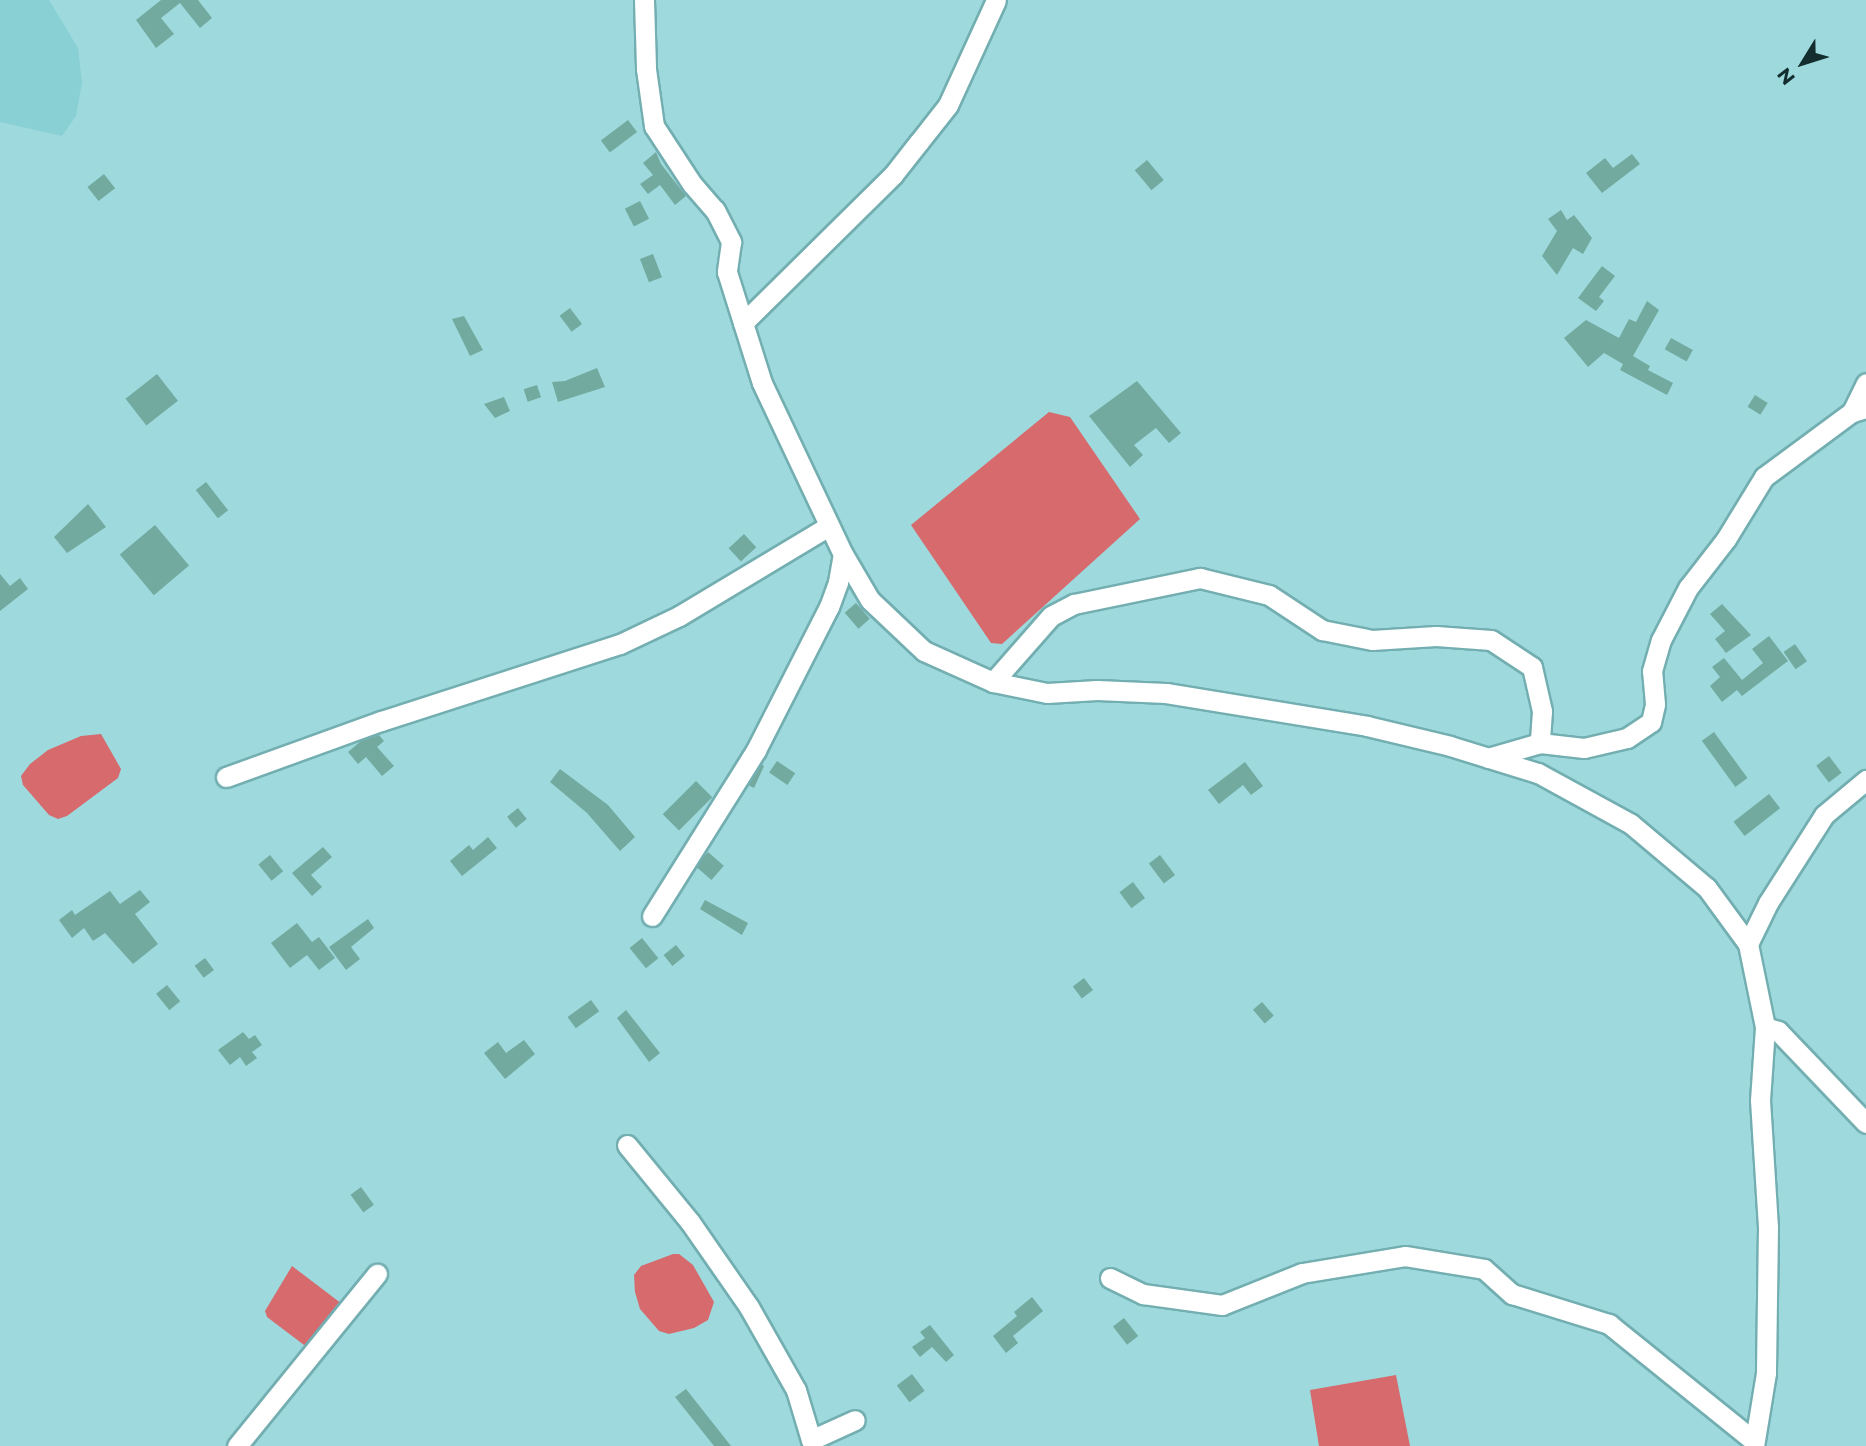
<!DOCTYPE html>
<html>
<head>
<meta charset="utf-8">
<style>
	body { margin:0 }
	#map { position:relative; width:1866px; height:1446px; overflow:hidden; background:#9edadd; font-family:Montserrat,sans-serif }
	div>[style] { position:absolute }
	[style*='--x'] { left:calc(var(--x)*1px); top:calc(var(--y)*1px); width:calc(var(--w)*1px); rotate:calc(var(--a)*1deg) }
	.built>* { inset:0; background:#89d0d4 }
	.water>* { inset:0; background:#d66a6d }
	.building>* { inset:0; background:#73aa9f; transform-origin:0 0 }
	.roads { filter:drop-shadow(2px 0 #73aeb1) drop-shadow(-2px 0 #73aeb1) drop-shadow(0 2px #73aeb1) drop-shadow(0 -2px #73aeb1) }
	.street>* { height:19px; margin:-9.5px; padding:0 9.5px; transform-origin:9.5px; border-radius:9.5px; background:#fff }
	span { translate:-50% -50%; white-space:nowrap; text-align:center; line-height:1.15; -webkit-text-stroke:6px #9edadd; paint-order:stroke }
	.north { position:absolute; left:1768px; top:28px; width:70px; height:70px; -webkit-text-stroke:5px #9edadd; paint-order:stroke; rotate:232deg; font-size:19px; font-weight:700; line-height:28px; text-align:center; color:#142d2e }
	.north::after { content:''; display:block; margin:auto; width:24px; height:32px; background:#142d2e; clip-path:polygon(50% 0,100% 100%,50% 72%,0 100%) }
</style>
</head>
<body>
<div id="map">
	<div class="built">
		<i style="clip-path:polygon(0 0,49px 0,78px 48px,82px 83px,76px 116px,62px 136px,0 122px)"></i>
	</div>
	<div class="water">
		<i style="clip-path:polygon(1049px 412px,1070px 417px,1140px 519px,1002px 644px,991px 643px,911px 525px)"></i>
		<i style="clip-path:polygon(101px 734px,121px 769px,118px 778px,67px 816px,58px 819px,49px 815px,23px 785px,21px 776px,30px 764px,48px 750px,81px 736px)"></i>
		<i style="clip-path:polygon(673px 1254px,679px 1254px,693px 1265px,714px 1302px,708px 1320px,694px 1328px,669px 1334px,659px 1331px,640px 1309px,635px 1292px,634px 1275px,641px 1266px)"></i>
		<i style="clip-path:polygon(292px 1266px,346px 1307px,308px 1348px,267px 1317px,265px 1311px)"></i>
		<i style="clip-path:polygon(1396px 1375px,1410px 1446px,1319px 1446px,1310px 1390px)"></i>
	</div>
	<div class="building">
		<i style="clip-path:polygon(161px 0,198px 0,212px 18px,200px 28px,180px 3px,161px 18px,174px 34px,156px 48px,136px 20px)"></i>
		<i style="left:628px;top:120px;width:15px;height:34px;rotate:53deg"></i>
		<i style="clip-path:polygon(656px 152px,661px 164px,686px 196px,675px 205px,660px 185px,648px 194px,640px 184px,653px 175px,643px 163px)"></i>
		<i style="clip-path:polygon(1632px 154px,1640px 164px,1602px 193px,1586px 173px,1605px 158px,1613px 168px)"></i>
		<i style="left:1147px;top:160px;width:26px;height:16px;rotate:50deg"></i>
		<i style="left:104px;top:174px;width:18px;height:21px;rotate:52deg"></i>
		<i style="left:640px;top:201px;width:20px;height:17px;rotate:63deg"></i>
		<i style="clip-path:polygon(1561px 210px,1567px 220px,1574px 215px,1592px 238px,1583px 254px,1573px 248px,1557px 275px,1542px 256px,1557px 231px,1548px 219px)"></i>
		<i style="left:653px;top:254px;width:25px;height:14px;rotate:69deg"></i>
		<i style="clip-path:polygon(1602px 266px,1615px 276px,1599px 297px,1604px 301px,1596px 311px,1578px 298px)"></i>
		<i style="clip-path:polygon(1647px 301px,1659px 310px,1633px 356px,1650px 366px,1648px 370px,1673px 383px,1667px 395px,1620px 370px,1623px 364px,1604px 353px,1588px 367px,1564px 338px,1586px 320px,1619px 338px,1629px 319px,1636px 322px)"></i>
		<i style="left:570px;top:308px;width:20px;height:13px;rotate:53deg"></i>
		<i style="clip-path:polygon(464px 316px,483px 350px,470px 356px,452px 319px)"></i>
		<i style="left:1671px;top:338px;width:25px;height:13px;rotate:29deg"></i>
		<i style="clip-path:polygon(597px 368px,605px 387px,558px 402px,552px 382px,565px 381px)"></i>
		<i style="left:157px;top:374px;width:34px;height:40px;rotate:52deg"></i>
		<i style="clip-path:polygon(1137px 381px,1181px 433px,1169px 443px,1156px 428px,1134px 445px,1143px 455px,1130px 467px,1089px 416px)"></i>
		<i style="left:537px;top:385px;width:13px;height:14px;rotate:72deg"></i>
		<i style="left:1755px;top:395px;width:15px;height:14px;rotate:32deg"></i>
		<i style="clip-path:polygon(504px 397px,510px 411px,495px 418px,484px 404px)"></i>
		<i style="left:206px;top:482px;width:36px;height:13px;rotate:52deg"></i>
		<i style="clip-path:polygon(88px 504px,106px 527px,67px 553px,54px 537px)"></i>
		<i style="left:155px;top:525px;width:53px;height:46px;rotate:50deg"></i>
		<i style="left:744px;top:534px;width:18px;height:21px;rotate:47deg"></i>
		<i style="clip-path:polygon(0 574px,10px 586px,20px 578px,28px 589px,0 611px)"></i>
		<i style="left:856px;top:603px;width:21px;height:15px;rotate:49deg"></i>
		<i style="clip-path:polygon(1722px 604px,1751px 635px,1726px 653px,1715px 639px,1725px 631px,1710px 614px)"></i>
		<i style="clip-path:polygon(1769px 636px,1788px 661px,1742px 696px,1737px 690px,1722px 702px,1710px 686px,1720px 677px,1712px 667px,1724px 658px,1742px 680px,1763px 663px,1752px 649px)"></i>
		<i style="left:1795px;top:644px;width:21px;height:14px;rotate:55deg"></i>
		<i style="left:1714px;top:732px;width:57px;height:15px;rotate:54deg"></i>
		<i style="clip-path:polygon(379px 735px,384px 741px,377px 747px,394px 766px,382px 776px,366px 757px,358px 764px,348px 752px,361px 741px)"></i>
		<i style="left:1829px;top:756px;width:21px;height:16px;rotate:53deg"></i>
		<i style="left:777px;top:761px;width:22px;height:14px;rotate:34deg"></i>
		<i style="clip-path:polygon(1245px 762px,1263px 786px,1251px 795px,1243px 785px,1219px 804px,1208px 790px)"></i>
		<i style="clip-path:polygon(761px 764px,764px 766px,754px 788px,748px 785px)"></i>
		<i style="clip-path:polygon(560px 769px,608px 805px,635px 837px,620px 851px,587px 813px,550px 782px)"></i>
		<i style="left:696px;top:781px;width:23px;height:47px;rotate:45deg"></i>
		<i style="left:1769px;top:794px;width:18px;height:45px;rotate:52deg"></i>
		<i style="left:518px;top:808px;width:14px;height:14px;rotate:51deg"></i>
		<i style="clip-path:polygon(488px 837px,497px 848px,462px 876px,450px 861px,469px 845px,473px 850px)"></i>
		<i style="clip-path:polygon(323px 847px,332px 857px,311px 875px,322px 887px,312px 896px,292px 873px)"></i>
		<i style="left:708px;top:852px;width:21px;height:19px;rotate:41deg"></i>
		<i style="left:270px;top:855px;width:21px;height:15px;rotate:51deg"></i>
		<i style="left:1160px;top:855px;width:25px;height:14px;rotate:53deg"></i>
		<i style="left:1133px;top:882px;width:20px;height:17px;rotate:53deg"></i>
		<i style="clip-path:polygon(140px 890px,150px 902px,135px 914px,158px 944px,133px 964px,105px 933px,93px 941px,84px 928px,72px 938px,59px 920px,72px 910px,75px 915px,110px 891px,120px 904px)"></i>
		<i style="clip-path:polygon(705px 900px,748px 923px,742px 935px,700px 909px)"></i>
		<i style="clip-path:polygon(368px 919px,374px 928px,351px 947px,360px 959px,346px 970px,329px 947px)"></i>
		<i style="clip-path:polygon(297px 923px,312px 942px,319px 937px,335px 958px,319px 970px,307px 955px,290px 968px,271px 943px)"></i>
		<i style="left:642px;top:938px;width:26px;height:16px;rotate:51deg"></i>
		<i style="left:676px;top:945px;width:14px;height:16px;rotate:51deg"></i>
		<i style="left:205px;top:958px;width:15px;height:13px;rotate:53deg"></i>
		<i style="left:1084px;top:978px;width:15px;height:14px;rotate:53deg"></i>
		<i style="left:167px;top:985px;width:21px;height:14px;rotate:51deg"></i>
		<i style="left:591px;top:1000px;width:14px;height:29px;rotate:54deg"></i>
		<i style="left:1262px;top:1002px;width:18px;height:12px;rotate:49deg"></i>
		<i style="clip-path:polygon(626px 1010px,660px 1053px,649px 1062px,617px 1018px)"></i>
		<i style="clip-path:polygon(243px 1032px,249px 1039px,255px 1035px,262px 1045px,252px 1052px,257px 1058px,246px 1066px,240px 1057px,230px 1065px,218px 1050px)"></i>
		<i style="clip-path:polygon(524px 1040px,535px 1054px,505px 1079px,484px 1053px,498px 1042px,506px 1053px)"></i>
		<i style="left:361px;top:1187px;width:22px;height:13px;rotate:54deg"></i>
		<i style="clip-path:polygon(1032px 1297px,1043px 1311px,1013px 1336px,1018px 1343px,1006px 1353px,993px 1336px,1017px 1316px,1014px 1312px)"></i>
		<i style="left:1124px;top:1318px;width:23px;height:14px;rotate:52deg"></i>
		<i style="clip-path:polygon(930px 1325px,954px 1355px,946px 1362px,932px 1347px,920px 1357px,912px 1347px,925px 1338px,920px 1332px)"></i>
		<i style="left:912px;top:1374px;width:21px;height:19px;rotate:53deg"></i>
		<i style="clip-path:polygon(686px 1389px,731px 1446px,714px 1446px,675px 1397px)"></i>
	</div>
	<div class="roads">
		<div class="street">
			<i style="--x:644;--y:0;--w:69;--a:88.3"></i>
			<i style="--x:646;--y:69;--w:58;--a:82"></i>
			<i style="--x:654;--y:126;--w:69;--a:56.8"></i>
			<i style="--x:692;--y:184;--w:35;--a:49"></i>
			<i style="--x:715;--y:210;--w:36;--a:63"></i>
			<i style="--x:731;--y:242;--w:30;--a:98"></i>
			<i style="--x:727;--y:272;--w:116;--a:72.5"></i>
			<i style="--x:762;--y:383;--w:189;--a:64.7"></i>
			<i style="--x:843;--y:554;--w:53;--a:59.6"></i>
			<i style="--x:870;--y:600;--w:74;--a:43.4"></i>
			<i style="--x:924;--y:651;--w:76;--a:24.2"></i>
			<i style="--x:993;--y:682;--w:55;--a:11.5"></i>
			<i style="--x:1047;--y:693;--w:50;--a:-3.4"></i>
			<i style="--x:1097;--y:690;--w:69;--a:2.5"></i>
			<i style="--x:1166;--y:693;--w:204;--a:9.3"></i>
			<i style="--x:1367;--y:726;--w:85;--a:13.5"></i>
			<i style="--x:1450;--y:746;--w:92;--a:17.1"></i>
			<i style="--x:1538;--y:773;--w:106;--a:28.7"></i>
			<i style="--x:1631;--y:824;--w:99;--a:40.1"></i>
			<i style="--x:1707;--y:888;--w:69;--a:53.8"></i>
			<i style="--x:1748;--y:944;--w:85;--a:78.4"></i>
			<i style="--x:1765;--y:1027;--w:73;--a:93.9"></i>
			<i style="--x:1760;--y:1100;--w:127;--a:86.4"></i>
			<i style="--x:1768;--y:1227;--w:146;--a:90.8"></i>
			<i style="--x:1766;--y:1373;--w:74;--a:99.3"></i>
			<i style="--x:743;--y:323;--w:211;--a:-44.6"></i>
			<i style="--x:893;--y:175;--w:42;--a:-51.8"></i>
			<i style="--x:919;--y:142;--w:47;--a:-51.9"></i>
			<i style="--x:948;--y:105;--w:115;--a:-65.4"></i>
			<i style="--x:1852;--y:412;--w:32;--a:-64"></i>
			<i style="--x:993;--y:682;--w:88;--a:-48.7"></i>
			<i style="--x:1051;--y:616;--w:26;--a:-28"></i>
			<i style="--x:1074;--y:604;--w:129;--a:-11.7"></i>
			<i style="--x:1200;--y:578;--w:71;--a:13.8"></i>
			<i style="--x:1269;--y:595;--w:64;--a:33.4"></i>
			<i style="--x:1322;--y:630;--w:51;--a:11.3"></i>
			<i style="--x:1372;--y:640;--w:64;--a:-3.6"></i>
			<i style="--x:1436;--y:636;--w:55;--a:4.2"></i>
			<i style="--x:1491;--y:640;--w:49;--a:33.4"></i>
			<i style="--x:1532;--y:667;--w:45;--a:77.2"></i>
			<i style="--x:1542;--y:711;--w:32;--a:94"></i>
			<i style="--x:1540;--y:743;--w:54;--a:163.9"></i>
			<i style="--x:1540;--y:743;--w:44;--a:6.5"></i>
			<i style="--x:1584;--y:748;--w:44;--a:-13.1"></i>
			<i style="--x:1627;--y:738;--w:29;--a:-34"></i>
			<i style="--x:1651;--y:722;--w:18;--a:-77"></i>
			<i style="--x:1655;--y:704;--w:33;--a:-95"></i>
			<i style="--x:1652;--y:671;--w:32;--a:-74"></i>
			<i style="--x:1661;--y:640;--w:59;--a:-62.6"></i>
			<i style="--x:1688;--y:588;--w:62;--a:-52.2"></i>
			<i style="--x:1726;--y:539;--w:73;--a:-58.5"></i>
			<i style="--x:1764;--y:477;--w:109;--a:-36.5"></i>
			<i style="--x:1852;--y:412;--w:15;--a:-16"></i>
			<i style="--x:226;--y:777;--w:165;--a:-19.9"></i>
			<i style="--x:381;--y:721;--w:251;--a:-17.9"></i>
			<i style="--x:620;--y:644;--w:65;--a:-25.4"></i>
			<i style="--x:679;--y:616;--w:175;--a:-31"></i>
			<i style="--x:652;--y:916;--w:196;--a:-57.9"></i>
			<i style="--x:756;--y:750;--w:161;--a:-63"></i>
			<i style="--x:829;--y:607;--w:27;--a:-70"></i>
			<i style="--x:838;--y:582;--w:28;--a:-80"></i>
			<i style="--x:1748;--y:944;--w:46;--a:-64"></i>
			<i style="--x:1768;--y:903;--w:104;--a:-57.5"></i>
			<i style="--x:1824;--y:815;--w:55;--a:-39.8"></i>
			<i style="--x:1765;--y:1027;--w:14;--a:17"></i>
			<i style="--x:1778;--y:1031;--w:127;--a:46.3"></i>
			<i style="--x:627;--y:1145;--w:99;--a:50.7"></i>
			<i style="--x:690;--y:1222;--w:103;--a:55.2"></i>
			<i style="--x:749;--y:1307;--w:95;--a:60.5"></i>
			<i style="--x:796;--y:1390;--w:52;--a:73.3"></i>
			<i style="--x:811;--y:1440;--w:48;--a:-24.4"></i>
			<i style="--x:1110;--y:1278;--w:37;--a:26"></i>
			<i style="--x:1143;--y:1294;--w:80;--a:7.9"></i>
			<i style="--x:1222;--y:1305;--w:86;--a:-21.8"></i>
			<i style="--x:1302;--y:1273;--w:104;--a:-9.4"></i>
			<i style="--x:1405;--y:1256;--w:80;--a:9.3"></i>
			<i style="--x:1484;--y:1269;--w:38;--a:42"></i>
			<i style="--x:1512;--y:1294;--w:102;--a:17.2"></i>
			<i style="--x:1609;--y:1324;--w:186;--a:38.9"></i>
			<i style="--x:237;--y:1446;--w:222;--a:-50.9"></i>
		</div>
	</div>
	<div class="north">N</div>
</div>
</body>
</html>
